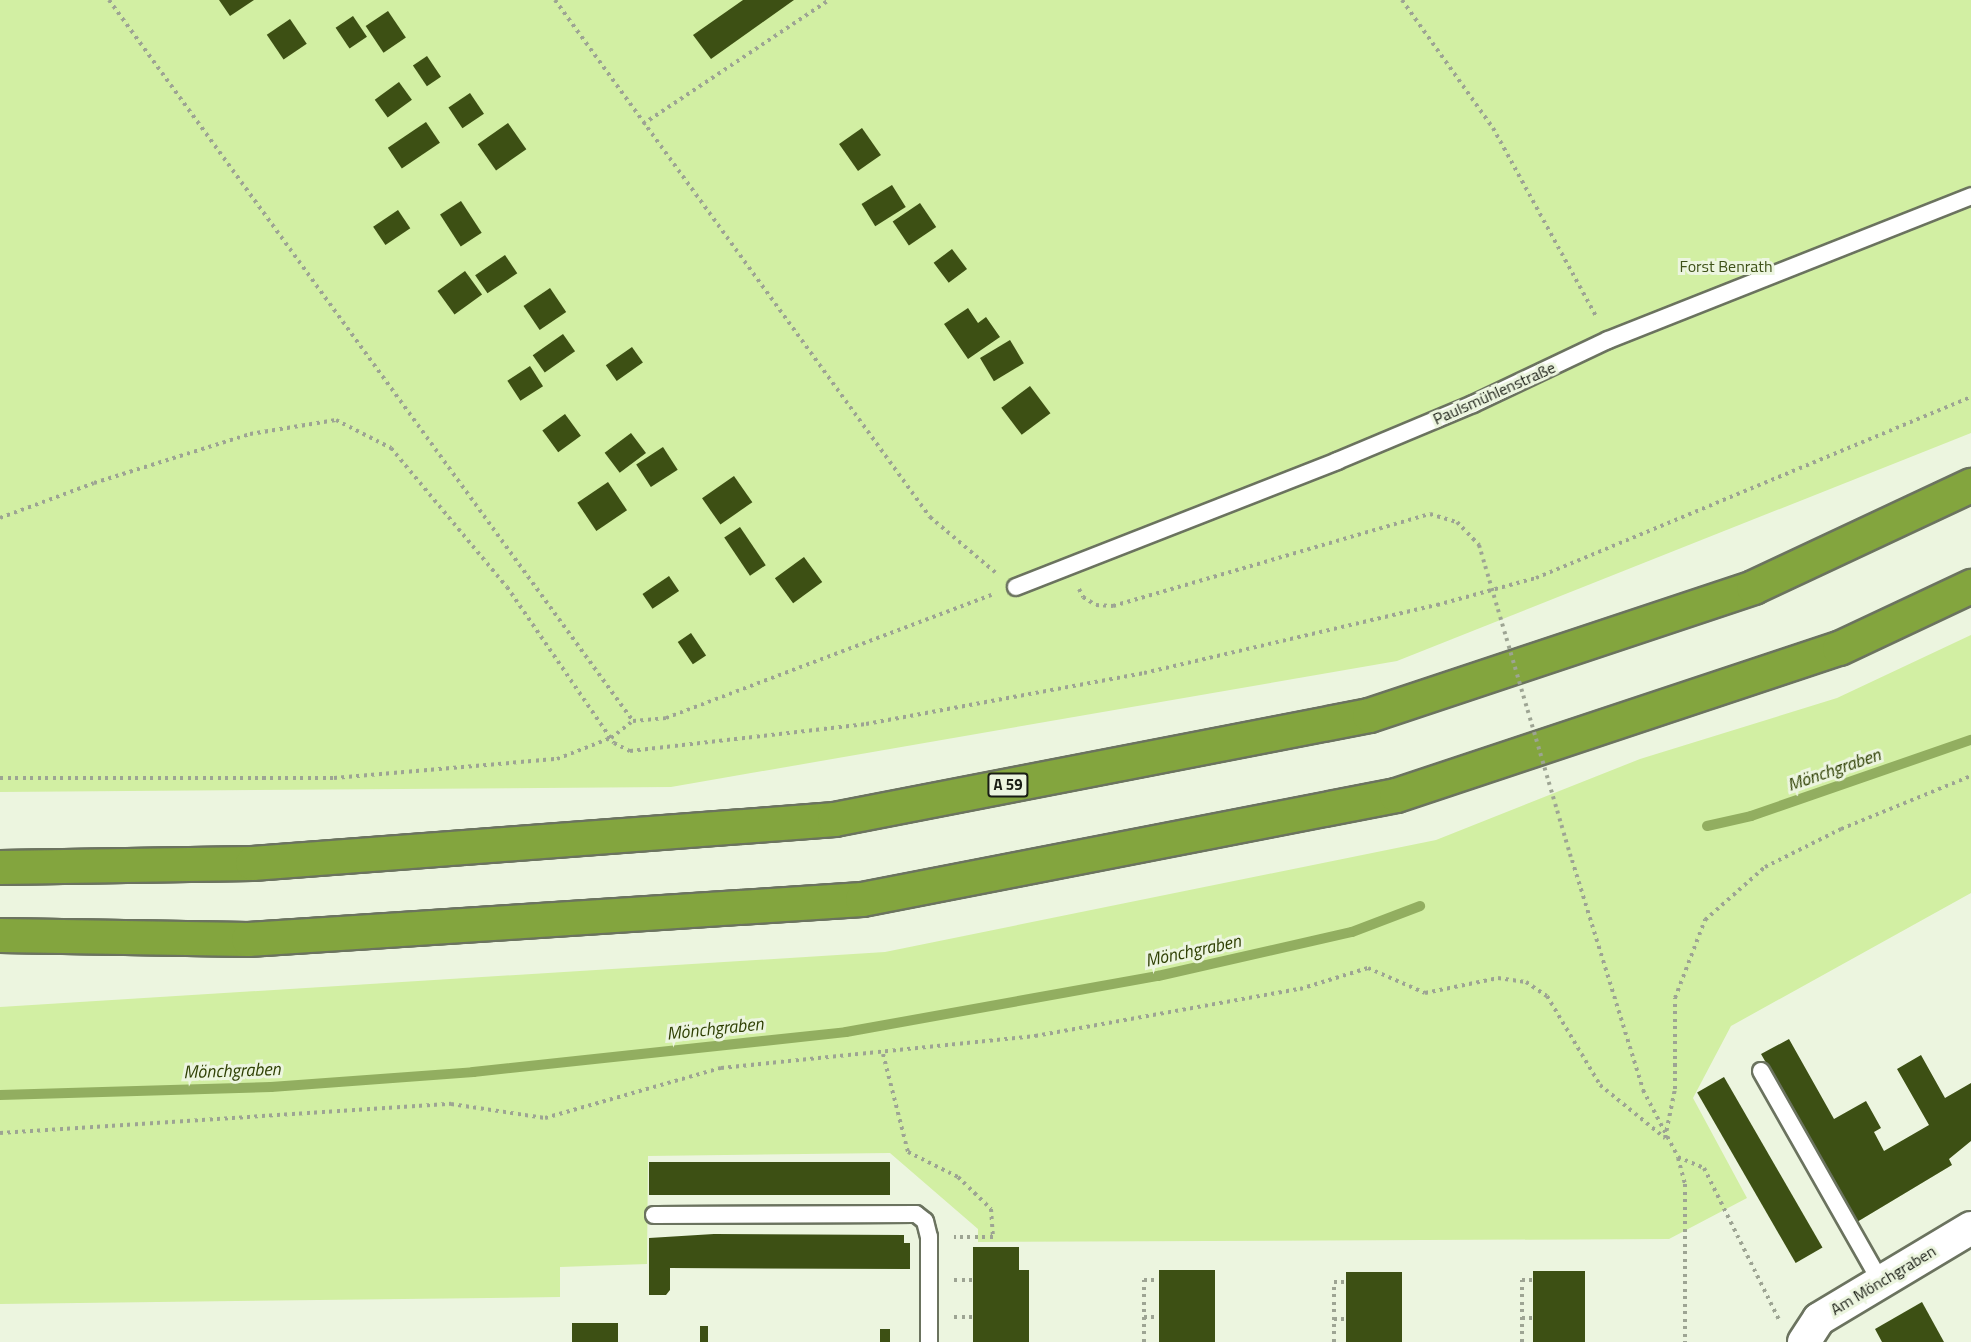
<!DOCTYPE html>
<html>
<head>
<meta charset="utf-8">
<style>
	body { margin:0 }
	#map { position:relative; width:1971px; height:1342px; overflow:hidden; background:#ecf5df; font-family:"Titillium Web",sans-serif }
	div>[style] { position:absolute }
	[style*='--x'] { left:calc(var(--x)*1px); top:calc(var(--y)*1px); width:calc(var(--w)*1px); rotate:calc(var(--a)*1deg) }
	.green>* { inset:0; background:#d2efa3 }
	.stream>* { height:10px; margin:-5px; padding:0 5px; transform-origin:5px; border-radius:5px; background:#92ae60 }
	.building>* { inset:0; background:#3d5014; transform-origin:0 0 }
	.path>* { height:4px; margin-top:-2px; transform-origin:0; background:repeating-linear-gradient(90deg,#9da493 0 3px,transparent 0 7.5px) }
	.roads { filter:drop-shadow(2px 0 #6b735f) drop-shadow(-2px 0 #6b735f) drop-shadow(0 2px #6b735f) drop-shadow(0 -2px #6b735f) }
	.lane>* { height:16px; margin:-8px; padding:0 8px; transform-origin:8px; border-radius:8px; background:#fff }
	.street>* { height:32px; margin:-16px; padding:0 16px; transform-origin:16px; border-radius:16px; background:#fff }
	.highway>* { height:33px; margin:-16.5px; padding:0 16.5px; transform-origin:16.5px; border-radius:16.5px; background:#83a53e }
	.path-bridge>* { height:4px; margin-top:-2px; transform-origin:0; background:repeating-linear-gradient(90deg,#9da493 0 3px,transparent 0 7.5px) }
	span { translate:-50% -50%; white-space:nowrap; text-align:center; line-height:1.15; -webkit-text-stroke:6px #ecf5df; paint-order:stroke }
	.shield-label span { padding:2px 4px; background:#ecf5df; border:2px solid; border-radius:4px; -webkit-text-stroke-width:0 }
	.shield-label { font-size:15px; color:#191d14; font-weight:700 }
	.park-label { font-size:16px; color:#3e5118 }
	.street-label { font-size:16px; color:#191d14 }
	.water-label { font-size:18px; color:#2f4004; font-style:italic }
</style>
</head>
<body>
<div id="map">
	<div class="green">
		<i style="clip-path:polygon(0 0,1971px 0,1971px 433px,1397px 661px,671px 787px,0 792px)"></i>
		<i style="clip-path:polygon(1971px 635px,1971px 893px,1731px 1026px,1693px 1098px,1747px 1198px,1669px 1239px,978px 1242px,978px 1229px,890px 1153px,648px 1156px,647px 1264px,560px 1267px,560px 1297px,0 1304px,0 1007px,885px 952px,1436px 840px,1640px 759px,1837px 698px)"></i>
	</div>
	<div class="stream">
		<i style="--x:1707;--y:826;--w:45;--a:-12.8"></i>
		<i style="--x:1751;--y:816;--w:233;--a:-19.1"></i>
		<i style="--x:0;--y:1095;--w:271;--a:-1.7"></i>
		<i style="--x:271;--y:1087;--w:203;--a:-4.2"></i>
		<i style="--x:473;--y:1072;--w:375;--a:-6.1"></i>
		<i style="--x:846;--y:1032;--w:317;--a:-10.2"></i>
		<i style="--x:1158;--y:976;--w:199;--a:-12.8"></i>
		<i style="--x:1352;--y:932;--w:73;--a:-20.9"></i>
	</div>
	<div class="building">
		<i style="clip-path:polygon(219px 0,254px 0,230px 16px)"></i>
		<i style="clip-path:polygon(743px 0,794px 0,711px 59px,693px 35px)"></i>
		<i style="left:388px;top:11px;width:32px;height:27px;rotate:56deg"></i>
		<i style="left:353px;top:16px;width:25px;height:21px;rotate:56deg"></i>
		<i style="left:290px;top:19px;width:30px;height:28px;rotate:56deg"></i>
		<i style="left:427px;top:56px;width:25px;height:17px;rotate:56deg"></i>
		<i style="left:399px;top:82px;width:22px;height:30px;rotate:54deg"></i>
		<i style="left:470px;top:93px;width:25px;height:26px;rotate:56deg"></i>
		<i style="left:426px;top:122px;width:25px;height:46px;rotate:56deg"></i>
		<i style="left:508px;top:123px;width:32px;height:37px;rotate:55deg"></i>
		<i style="left:862px;top:128px;width:33px;height:28px;rotate:55deg"></i>
		<i style="left:892px;top:185px;width:26px;height:36px;rotate:58deg"></i>
		<i style="left:461px;top:201px;width:38px;height:25px;rotate:57deg"></i>
		<i style="left:920px;top:203px;width:29px;height:33px;rotate:56deg"></i>
		<i style="left:398px;top:210px;width:22px;height:30px;rotate:56deg"></i>
		<i style="left:952px;top:249px;width:25px;height:23px;rotate:53deg"></i>
		<i style="left:505px;top:255px;width:22px;height:36px;rotate:56deg"></i>
		<i style="left:465px;top:271px;width:29px;height:34px;rotate:54deg"></i>
		<i style="left:550px;top:288px;width:29px;height:32px;rotate:56deg"></i>
		<i style="clip-path:polygon(968px 308px,978px 323px,986px 317px,1000px 337px,968px 359px,944px 324px)"></i>
		<i style="left:563px;top:334px;width:21px;height:37px;rotate:55deg"></i>
		<i style="left:1010px;top:340px;width:27px;height:35px;rotate:59deg"></i>
		<i style="left:632px;top:347px;width:19px;height:32px;rotate:55deg"></i>
		<i style="left:530px;top:366px;width:24px;height:27px;rotate:57deg"></i>
		<i style="left:1030px;top:386px;width:34px;height:36px;rotate:53deg"></i>
		<i style="left:565px;top:414px;width:27px;height:28px;rotate:54deg"></i>
		<i style="left:631px;top:433px;width:25px;height:33px;rotate:53deg"></i>
		<i style="left:663px;top:447px;width:27px;height:32px;rotate:57deg"></i>
		<i style="left:734px;top:476px;width:32px;height:39px;rotate:55deg"></i>
		<i style="left:608px;top:482px;width:34px;height:37px;rotate:56deg"></i>
		<i style="left:740px;top:527px;width:46px;height:19px;rotate:56deg"></i>
		<i style="left:804px;top:557px;width:31px;height:36px;rotate:54deg"></i>
		<i style="left:669px;top:576px;width:18px;height:32px;rotate:56deg"></i>
		<i style="left:691px;top:633px;width:27px;height:16px;rotate:56deg"></i>
		<i style="clip-path:polygon(1789px 1039px,1834px 1119px,1866px 1101px,1881px 1128px,1874px 1132px,1884px 1151px,1929px 1125px,1897px 1069px,1921px 1055px,1945px 1098px,1971px 1083px,1971px 1141px,1949px 1159px,1952px 1165px,1857px 1222px,1761px 1054px)"></i>
		<i style="left:1724px;top:1077px;width:197px;height:31px;rotate:60deg"></i>
		<i style="left:649px;top:1162px;width:241px;height:33px"></i>
		<i style="clip-path:polygon(714px 1234px,904px 1235px,904px 1243px,910px 1243px,910px 1269px,670px 1268px,670px 1290px,666px 1295px,649px 1295px,649px 1238px)"></i>
		<i style="clip-path:polygon(973px 1247px,1019px 1247px,1019px 1270px,1029px 1270px,1029px 1342px,973px 1342px)"></i>
		<i style="left:1159px;top:1270px;width:56px;height:72px"></i>
		<i style="left:1533px;top:1271px;width:52px;height:71px"></i>
		<i style="left:1346px;top:1272px;width:56px;height:70px"></i>
		<i style="clip-path:polygon(1922px 1302px,1944px 1342px,1882px 1342px,1875px 1329px)"></i>
		<i style="left:618px;top:1323px;width:19px;height:46px;rotate:90deg"></i>
		<i style="left:708px;top:1326px;width:16px;height:8px;rotate:90deg"></i>
		<i style="left:880px;top:1329px;width:10px;height:13px"></i>
	</div>
	<div class="path">
		<i style="--x:109;--y:0;--w:891;--a:53.99"></i>
		<i style="--x:555;--y:0;--w:639;--a:54.05"></i>
		<i style="--x:930;--y:517;--w:87;--a:40.3"></i>
		<i style="--x:1402;--y:0;--w:157;--a:54.6"></i>
		<i style="--x:1493;--y:128;--w:214;--a:61.3"></i>
		<i style="--x:643;--y:124;--w:224;--a:-33.7"></i>
		<i style="--x:0;--y:518;--w:100;--a:-20.4"></i>
		<i style="--x:94;--y:483;--w:164;--a:-17.4"></i>
		<i style="--x:250;--y:434;--w:87;--a:-9.2"></i>
		<i style="--x:336;--y:420;--w:62;--a:27"></i>
		<i style="--x:391;--y:448;--w:181;--a:50.2"></i>
		<i style="--x:507;--y:587;--w:189;--a:55.6"></i>
		<i style="--x:614;--y:743;--w:18;--a:27"></i>
		<i style="--x:630;--y:751;--w:238;--a:-6.5"></i>
		<i style="--x:866;--y:724;--w:283;--a:-10.4"></i>
		<i style="--x:1144;--y:673;--w:301;--a:-13.1"></i>
		<i style="--x:1437;--y:605;--w:103;--a:-15.3"></i>
		<i style="--x:1536;--y:578;--w:471;--a:-22.6"></i>
		<i style="--x:1079;--y:589;--w:9;--a:63"></i>
		<i style="--x:1083;--y:597;--w:15;--a:32"></i>
		<i style="--x:1096;--y:605;--w:17;--a:3"></i>
		<i style="--x:1113;--y:606;--w:330;--a:-16.2"></i>
		<i style="--x:1430;--y:514;--w:28;--a:17"></i>
		<i style="--x:1457;--y:522;--w:32;--a:46"></i>
		<i style="--x:0;--y:778;--w:334;--a:0"></i>
		<i style="--x:334;--y:778;--w:224;--a:-4.9"></i>
		<i style="--x:557;--y:759;--w:58;--a:-21.3"></i>
		<i style="--x:611;--y:738;--w:28;--a:-38"></i>
		<i style="--x:633;--y:721;--w:33;--a:-5"></i>
		<i style="--x:666;--y:718;--w:348;--a:-20.7"></i>
		<i style="--x:1572;--y:860;--w:241;--a:72.8"></i>
		<i style="--x:1643;--y:1090;--w:76;--a:62.4"></i>
		<i style="--x:1678;--y:1157;--w:28;--a:23"></i>
		<i style="--x:1704;--y:1168;--w:169;--a:63.7"></i>
		<i style="--x:883;--y:1054;--w:101;--a:75.7"></i>
		<i style="--x:908;--y:1152;--w:56;--a:26.6"></i>
		<i style="--x:958;--y:1177;--w:46;--a:44.1"></i>
		<i style="--x:991;--y:1209;--w:28;--a:86"></i>
		<i style="--x:993;--y:1237;--w:39;--a:180"></i>
		<i style="--x:0;--y:1133;--w:452;--a:-3.7"></i>
		<i style="--x:451;--y:1104;--w:95;--a:8.5"></i>
		<i style="--x:545;--y:1118;--w:183;--a:-15.9"></i>
		<i style="--x:721;--y:1068;--w:316;--a:-5.8"></i>
		<i style="--x:1035;--y:1036;--w:269;--a:-10.1"></i>
		<i style="--x:1300;--y:989;--w:71;--a:-17.2"></i>
		<i style="--x:1368;--y:968;--w:62;--a:23.7"></i>
		<i style="--x:1425;--y:993;--w:75;--a:-11.6"></i>
		<i style="--x:1498;--y:978;--w:28;--a:8"></i>
		<i style="--x:1526;--y:982;--w:25;--a:34"></i>
		<i style="--x:1547;--y:996;--w:104;--a:59.2"></i>
		<i style="--x:1600;--y:1085;--w:84;--a:39.2"></i>
		<i style="--x:1665;--y:1138;--w:50;--a:-78.5"></i>
		<i style="--x:1675;--y:1089;--w:91;--a:-90"></i>
		<i style="--x:1675;--y:998;--w:84;--a:-69"></i>
		<i style="--x:1705;--y:920;--w:80;--a:-41.5"></i>
		<i style="--x:1765;--y:867;--w:85;--a:-26.6"></i>
		<i style="--x:1841;--y:829;--w:140;--a:-22.2"></i>
		<i style="--x:1678;--y:1158;--w:27;--a:75"></i>
		<i style="--x:1685;--y:1184;--w:158;--a:90"></i>
		<i style="--x:954;--y:1280;--w:19;--a:0"></i>
		<i style="--x:954;--y:1317;--w:19;--a:0"></i>
		<i style="--x:1144;--y:1317;--w:15;--a:0"></i>
		<i style="--x:1522;--y:1318;--w:11;--a:0"></i>
		<i style="--x:1334;--y:1319;--w:13;--a:0"></i>
		<i style="--x:1144;--y:1342;--w:62;--a:-90"></i>
		<i style="--x:1144;--y:1280;--w:15;--a:0"></i>
		<i style="--x:1334;--y:1342;--w:60;--a:-90"></i>
		<i style="--x:1334;--y:1282;--w:12;--a:0"></i>
		<i style="--x:1522;--y:1342;--w:62;--a:-90"></i>
		<i style="--x:1522;--y:1280;--w:11;--a:0"></i>
	</div>
	<div class="roads">
		<div class="lane">
			<i style="--x:1016;--y:587;--w:345;--a:-21.4"></i>
			<i style="--x:1337;--y:461;--w:147;--a:-22.7"></i>
			<i style="--x:1473;--y:404;--w:149;--a:-25.4"></i>
			<i style="--x:1608;--y:340;--w:391;--a:-21.6"></i>
			<i style="--x:1761;--y:1071;--w:243;--a:60.4"></i>
			<i style="--x:654;--y:1215;--w:262;--a:-0.2"></i>
			<i style="--x:916;--y:1214;--w:11;--a:38"></i>
			<i style="--x:925;--y:1221;--w:16;--a:76"></i>
			<i style="--x:929;--y:1237;--w:105;--a:90"></i>
		</div>
		<div class="street">
			<i style="--x:1804;--y:1342;--w:27;--a:-57"></i>
			<i style="--x:1819;--y:1319;--w:177;--a:-30.9"></i>
		</div>
		<div class="highway">
			<i style="--x:0;--y:867;--w:252;--a:-0.9"></i>
			<i style="--x:252;--y:863;--w:584;--a:-4.32"></i>
			<i style="--x:834;--y:819;--w:545;--a:-11"></i>
			<i style="--x:1369;--y:715;--w:405;--a:-18.4"></i>
			<i style="--x:1753;--y:587;--w:241;--a:-25.1"></i>
			<i style="--x:0;--y:935;--w:248;--a:0.9"></i>
			<i style="--x:248;--y:939;--w:615;--a:-3.73"></i>
			<i style="--x:862;--y:899;--w:544;--a:-11.02"></i>
			<i style="--x:1396;--y:795;--w:467;--a:-18.4"></i>
			<i style="--x:1839;--y:648;--w:146;--a:-25.2"></i>
		</div>
	</div>
	<div class="path-bridge">
		<i style="--x:1479;--y:545;--w:328;--a:73.6"></i>
	</div>
	<div class="shield-label">
		<span style="left:1008px;top:785px">A 59</span>
	</div>
	<div class="park-label">
		<span style="left:1726px;top:266px">Forst Benrath</span>
	</div>
	<div class="street-label">
		<span style="left:1494px;top:393px;rotate:-24deg">Paulsmühlenstraße</span>
		<span style="left:1883px;top:1280px;rotate:-31deg">Am Mönchgraben</span>
	</div>
	<div class="water-label">
		<span style="left:1834px;top:770px;rotate:-19deg">Mönchgraben</span>
		<span style="left:1193px;top:951px;rotate:-12deg">Mönchgraben</span>
		<span style="left:715px;top:1029px;rotate:-6deg">Mönchgraben</span>
		<span style="left:232px;top:1071px;rotate:-2deg">Mönchgraben</span>
	</div>
</div>
</body>
</html>
